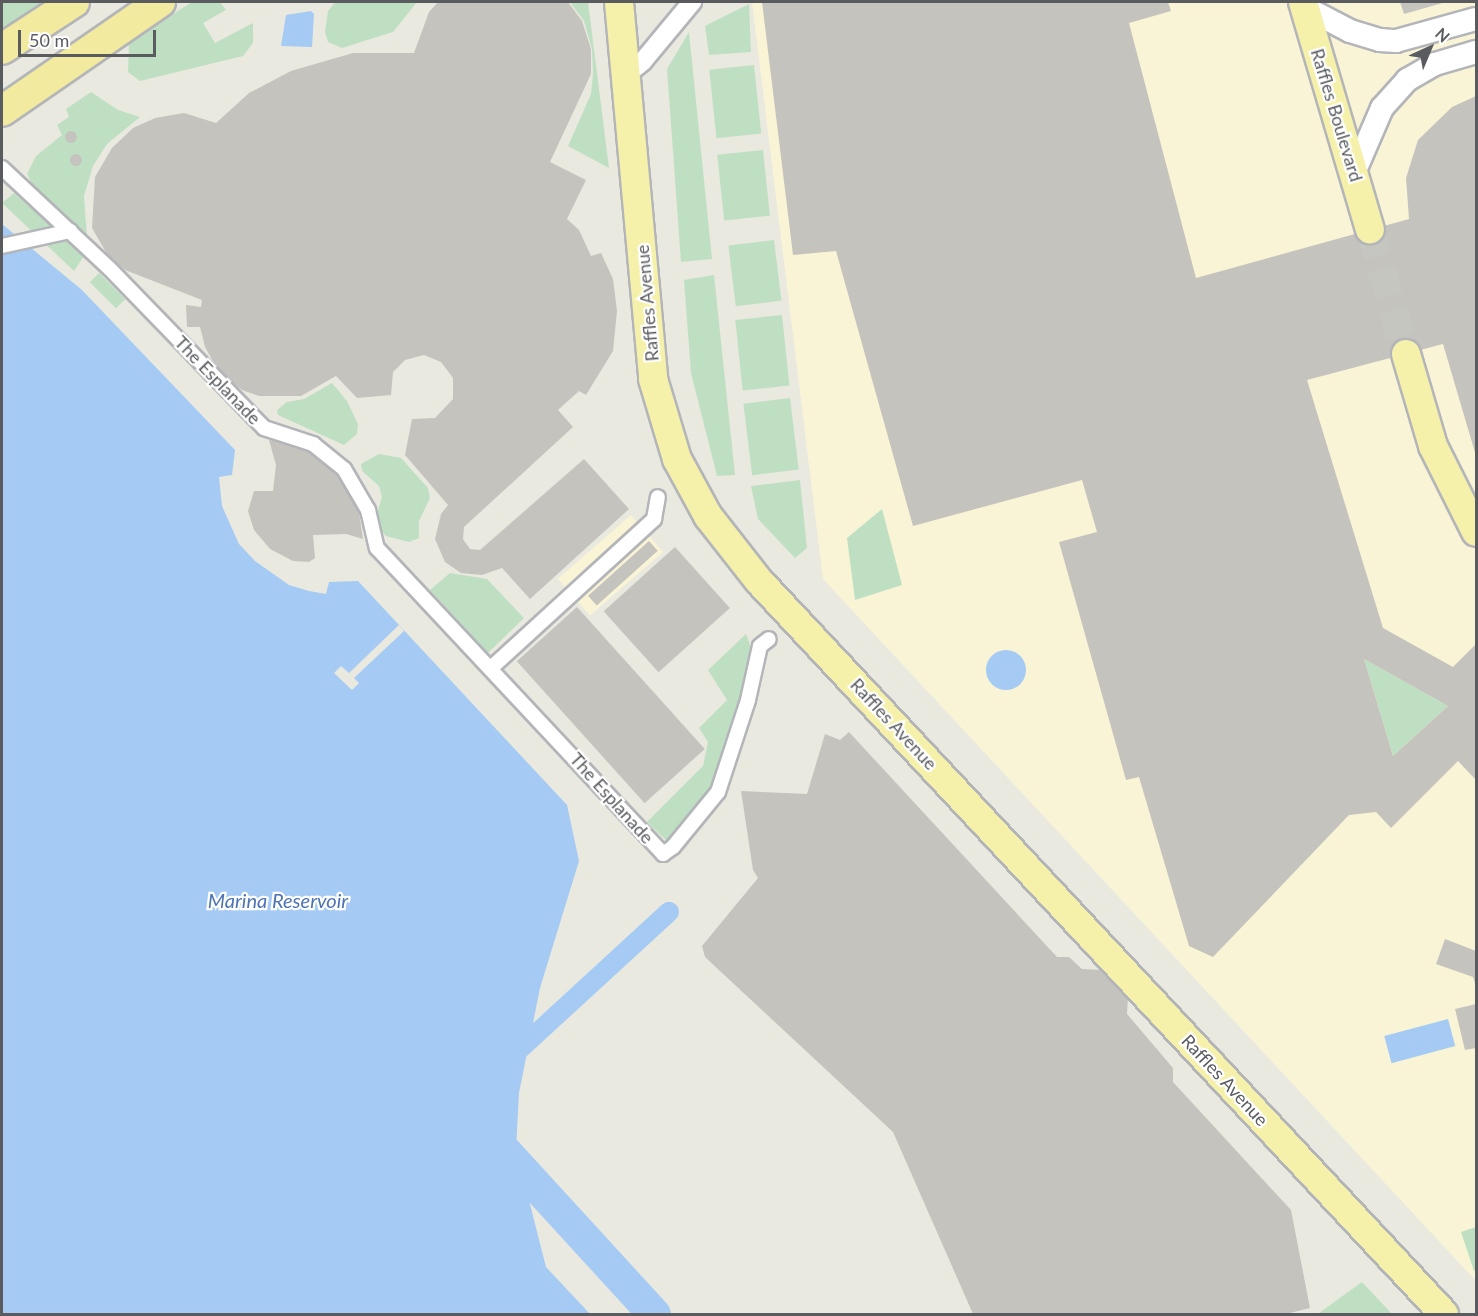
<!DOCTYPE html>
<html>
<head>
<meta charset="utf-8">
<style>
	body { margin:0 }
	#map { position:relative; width:1478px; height:1316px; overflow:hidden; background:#eae9e0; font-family:Lato,sans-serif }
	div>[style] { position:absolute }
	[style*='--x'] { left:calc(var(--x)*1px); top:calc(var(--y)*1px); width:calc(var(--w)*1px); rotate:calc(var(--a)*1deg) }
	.commercial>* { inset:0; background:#f9f4d6; transform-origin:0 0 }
	.green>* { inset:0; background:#bfdfc2; transform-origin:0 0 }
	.water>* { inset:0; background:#a5caf4; transform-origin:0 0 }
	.round { border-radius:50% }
	.pier>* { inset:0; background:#eae9e0 }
	.canal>* { height:20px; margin:-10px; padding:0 10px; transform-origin:10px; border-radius:10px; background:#a5caf4 }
	.river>* { height:33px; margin:-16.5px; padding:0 16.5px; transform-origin:16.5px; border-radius:16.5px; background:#a5caf4 }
	.building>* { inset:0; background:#c5c3bd; transform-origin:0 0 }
	.primary-tunnel>* { height:28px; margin-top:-14px; transform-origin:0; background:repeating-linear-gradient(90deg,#c6c6c0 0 28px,transparent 0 42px) }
	.roads { filter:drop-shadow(2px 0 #b3b5b9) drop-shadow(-2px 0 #b3b5b9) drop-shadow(0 2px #b3b5b9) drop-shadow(0 -2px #b3b5b9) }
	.pedestrian>* { height:14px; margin:-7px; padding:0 7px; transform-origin:7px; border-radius:7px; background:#fff }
	.minor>* { height:18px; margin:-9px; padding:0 9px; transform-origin:9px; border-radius:9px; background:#fff }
	.tertiary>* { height:22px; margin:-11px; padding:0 11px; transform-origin:11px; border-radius:11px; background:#fff }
	.primary>* { height:28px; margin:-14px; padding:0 14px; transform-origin:14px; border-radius:14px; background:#f5f1aa }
	.trunk>* { height:30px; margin:-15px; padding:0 15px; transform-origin:15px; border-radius:15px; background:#f2ea9e }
	span { translate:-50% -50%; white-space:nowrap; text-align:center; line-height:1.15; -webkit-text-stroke:4.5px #fff; paint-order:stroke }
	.street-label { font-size:18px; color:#595b5f }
	.water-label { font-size:20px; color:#4c74b4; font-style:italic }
	.frame { position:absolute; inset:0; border:3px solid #595b5f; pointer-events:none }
	.north { position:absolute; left:1400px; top:18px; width:60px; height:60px; -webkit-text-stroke:4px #fff; paint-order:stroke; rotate:44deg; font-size:16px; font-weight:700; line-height:24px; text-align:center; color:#595b5f }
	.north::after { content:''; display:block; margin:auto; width:21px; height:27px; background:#595b5f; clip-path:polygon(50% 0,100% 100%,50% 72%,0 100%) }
	.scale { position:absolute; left:18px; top:30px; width:138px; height:27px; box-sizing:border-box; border:3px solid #595b5f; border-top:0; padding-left:8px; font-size:18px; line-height:21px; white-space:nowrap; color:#595b5f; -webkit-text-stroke:4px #fff; paint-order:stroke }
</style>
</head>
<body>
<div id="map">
	<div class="commercial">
		<i style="clip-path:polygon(752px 2px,1476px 2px,1476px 1281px,823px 579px)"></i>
		<i style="left:631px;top:515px;width:49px;height:97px;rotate:49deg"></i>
	</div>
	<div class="green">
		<i style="clip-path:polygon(2px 2px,54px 2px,2px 37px)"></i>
		<i style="clip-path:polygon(192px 2px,220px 2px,226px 10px,203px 23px,215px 43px,253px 23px,253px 43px,243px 56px,140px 81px,128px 72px,129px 42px)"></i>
		<i style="clip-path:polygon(327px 2px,417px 2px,393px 32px,342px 48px,328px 42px,325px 32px,328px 11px,335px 2px)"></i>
		<i style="clip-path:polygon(570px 2px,588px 2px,609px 168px,568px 146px,591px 94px,593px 74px,592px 49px,584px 21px)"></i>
		<i style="clip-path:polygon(749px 4px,751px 52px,709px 55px,705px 26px)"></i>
		<i style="clip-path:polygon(689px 32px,712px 259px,681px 262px,667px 69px)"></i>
		<i style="left:754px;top:65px;width:69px;height:45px;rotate:84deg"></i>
		<i style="clip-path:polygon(91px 92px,118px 110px,140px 117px,107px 144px,93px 166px,84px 196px,87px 237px,38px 195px,27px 174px,36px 156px,62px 135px,57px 125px,69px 117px,66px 109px)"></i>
		<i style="left:763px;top:150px;width:66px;height:46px;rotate:84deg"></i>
		<i style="clip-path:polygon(14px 193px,84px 256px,74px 271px,2px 203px)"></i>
		<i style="left:774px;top:240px;width:61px;height:46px;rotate:83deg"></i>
		<i style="left:99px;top:273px;width:37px;height:13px;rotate:45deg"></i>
		<i style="clip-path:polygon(714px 275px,735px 475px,717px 476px,691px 373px,684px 280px)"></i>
		<i style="left:782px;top:315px;width:71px;height:47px;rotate:84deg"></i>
		<i style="clip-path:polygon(332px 383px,347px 401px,358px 424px,357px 434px,344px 445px,278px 415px,277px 410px,287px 402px,304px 399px)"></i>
		<i style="left:790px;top:398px;width:72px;height:47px;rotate:83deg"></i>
		<i style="clip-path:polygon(379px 454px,401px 458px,428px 488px,430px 498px,419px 521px,419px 538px,409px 542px,386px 536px,379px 528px,376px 518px,382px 497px,379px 486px,362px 471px,361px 464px)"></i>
		<i style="clip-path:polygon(800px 480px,807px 548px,795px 558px,758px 519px,751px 486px)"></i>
		<i style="clip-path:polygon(882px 509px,902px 585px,855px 600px,847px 538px)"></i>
		<i style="clip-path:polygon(450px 573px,487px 579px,524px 618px,488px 653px,430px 590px)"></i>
		<i style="clip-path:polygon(746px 634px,752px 650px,727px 761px,708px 798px,670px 844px,647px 822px,703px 766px,708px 742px,699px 728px,727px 700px,708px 670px)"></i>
		<i style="clip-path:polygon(1364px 659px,1448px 706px,1393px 756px)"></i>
		<i style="clip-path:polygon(1476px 1227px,1476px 1270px,1474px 1271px,1461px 1232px)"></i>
		<i style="clip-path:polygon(1362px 1282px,1392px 1314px,1314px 1314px,1319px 1313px)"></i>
	</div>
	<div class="water">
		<i style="clip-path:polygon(311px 11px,314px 14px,312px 47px,281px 46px,286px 15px)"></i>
		<i style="clip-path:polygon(2px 224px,82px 290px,235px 450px,232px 475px,219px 477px,222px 506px,239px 544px,255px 561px,289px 585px,309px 591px,326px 594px,329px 582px,358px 581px,567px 805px,579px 861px,540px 988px,519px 1093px,516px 1149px,546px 1267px,590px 1314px,2px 1314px)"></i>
		<i class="round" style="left:986px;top:650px;width:40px;height:40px"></i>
		<i style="left:1448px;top:1019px;width:28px;height:66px;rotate:75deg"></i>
	</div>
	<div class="pier">
		<i style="clip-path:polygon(399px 625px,404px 631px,354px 678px,359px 683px,352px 690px,334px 673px,341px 666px,349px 673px)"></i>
	</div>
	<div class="canal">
		<i style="--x:510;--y:1058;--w:216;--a:-42.6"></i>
	</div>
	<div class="river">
		<i style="--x:489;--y:1134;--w:244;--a:47.5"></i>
	</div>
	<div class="building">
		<i style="clip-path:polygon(438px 2px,568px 2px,582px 21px,591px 49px,591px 74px,550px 162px,586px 180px,567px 219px,579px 230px,591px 256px,601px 253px,613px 279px,617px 311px,613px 351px,586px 395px,579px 391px,558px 410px,573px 427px,464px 527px,463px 539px,470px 549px,480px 550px,584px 459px,629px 509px,530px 599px,502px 568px,482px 575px,461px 573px,445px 562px,435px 539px,441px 514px,448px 505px,405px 455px,412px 419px,435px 418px,453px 399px,453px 378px,441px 362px,424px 355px,405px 360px,393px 372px,391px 395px,357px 398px,336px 376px,301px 396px,259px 396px,242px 390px,219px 372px,205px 347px,200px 327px,187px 327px,186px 305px,201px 307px,202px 300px,125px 270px,107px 254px,92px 228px,95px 177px,112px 148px,133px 128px,155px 118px,184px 113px,216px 123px,249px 93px,291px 71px,353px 53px,414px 53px,429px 12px)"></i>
		<i style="clip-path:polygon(evenodd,762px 2px,1168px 2px,1171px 11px,1129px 23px,1196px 278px,1409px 219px,1406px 178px,1418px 140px,1452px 107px,1476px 96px,1476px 456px,1443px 344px,1307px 380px,1383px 628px,1453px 667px,1476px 644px,1476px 780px,1458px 761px,1391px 828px,1376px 812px,1349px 815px,1213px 957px,1189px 946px,1139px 777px,1126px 780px,1059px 542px,1097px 532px,1082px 480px,913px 526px,836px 251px,793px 255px,762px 2px,1364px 659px,1448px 706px,1393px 756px,1364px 659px)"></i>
		<i style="clip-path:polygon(1400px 2px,1446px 2px,1404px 14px)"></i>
		<i class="round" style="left:65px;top:131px;width:12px;height:12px"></i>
		<i class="round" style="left:70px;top:154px;width:12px;height:12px"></i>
		<i style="clip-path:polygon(269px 440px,294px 444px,311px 453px,338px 476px,358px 506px,363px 539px,346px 534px,313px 535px,315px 558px,309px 562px,293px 561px,270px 549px,254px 530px,248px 511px,254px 491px,273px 491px,276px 465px)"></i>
		<i style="left:649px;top:541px;width:13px;height:82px;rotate:48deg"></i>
		<i style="left:675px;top:547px;width:82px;height:96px;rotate:48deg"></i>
		<i style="left:577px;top:607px;width:191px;height:81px;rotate:48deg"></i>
		<i style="clip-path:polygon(849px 732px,1057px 957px,1069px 957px,1082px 969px,1103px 970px,1128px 997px,1127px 1014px,1173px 1068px,1173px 1082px,1291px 1210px,1310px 1308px,1286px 1314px,973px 1314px,893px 1132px,705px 957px,702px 946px,758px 878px,753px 870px,741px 791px,807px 794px,825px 734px,840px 740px)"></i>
		<i style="clip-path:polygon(1445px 939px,1476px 951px,1476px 987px,1473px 977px,1436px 964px)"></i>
		<i style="clip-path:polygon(1476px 1004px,1476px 1048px,1465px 1050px,1455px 1009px)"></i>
	</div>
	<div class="primary-tunnel">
		<i style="--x:1370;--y:229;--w:130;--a:73.9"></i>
	</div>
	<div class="roads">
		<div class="pedestrian">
			<i style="--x:2;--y:168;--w:146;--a:43.1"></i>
			<i style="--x:109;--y:268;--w:223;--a:45.9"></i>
			<i style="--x:264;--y:428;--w:52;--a:18.1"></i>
			<i style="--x:313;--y:444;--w:40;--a:39"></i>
			<i style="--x:344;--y:469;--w:48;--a:59.7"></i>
			<i style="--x:368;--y:510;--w:39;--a:77"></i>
			<i style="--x:377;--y:548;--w:419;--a:46.9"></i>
			<i style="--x:663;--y:854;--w:12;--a:-35"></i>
			<i style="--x:673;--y:847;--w:71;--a:-50.7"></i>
			<i style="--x:718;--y:792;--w:97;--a:-71.9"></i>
			<i style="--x:748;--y:700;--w:55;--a:-77.5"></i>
			<i style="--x:760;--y:646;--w:11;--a:-38"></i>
			<i style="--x:2;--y:246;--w:70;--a:-12.4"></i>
			<i style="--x:491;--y:668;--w:221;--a:-42.4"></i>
			<i style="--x:654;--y:519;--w:22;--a:-80"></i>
		</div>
		<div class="minor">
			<i style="--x:626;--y:75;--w:22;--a:-39"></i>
			<i style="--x:643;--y:61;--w:77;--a:-50.3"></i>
		</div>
		<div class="tertiary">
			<i style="--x:1304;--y:7;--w:52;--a:27.6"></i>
			<i style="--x:1350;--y:31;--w:31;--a:17"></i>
			<i style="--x:1380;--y:40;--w:16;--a:4"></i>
			<i style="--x:1396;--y:41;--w:83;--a:-15.4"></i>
			<i style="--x:1354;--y:173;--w:71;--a:-66.7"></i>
			<i style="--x:1382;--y:108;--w:38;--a:-48"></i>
			<i style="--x:1407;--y:80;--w:32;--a:-30"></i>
			<i style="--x:1435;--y:64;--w:43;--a:-16.3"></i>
		</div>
		<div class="primary">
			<i style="--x:619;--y:2;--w:379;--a:84.8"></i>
			<i style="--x:653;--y:379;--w:84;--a:73.3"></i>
			<i style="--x:677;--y:459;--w:65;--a:61.5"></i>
			<i style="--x:708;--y:516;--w:83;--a:51.9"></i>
			<i style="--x:759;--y:581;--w:1003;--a:46.94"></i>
			<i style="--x:1303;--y:2;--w:237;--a:73.6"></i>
			<i style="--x:1406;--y:354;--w:96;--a:73.6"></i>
			<i style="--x:1433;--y:446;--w:96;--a:63.4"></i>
		</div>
		<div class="trunk">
			<i style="--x:2;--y:49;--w:86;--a:-33.1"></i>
			<i style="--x:2;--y:111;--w:192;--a:-34.6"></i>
		</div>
	</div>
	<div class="street-label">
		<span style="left:1337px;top:115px;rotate:73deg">Raffles Boulevard</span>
		<span style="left:647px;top:303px;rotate:-95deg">Raffles Avenue</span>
		<span style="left:218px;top:380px;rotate:46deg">The Esplanade</span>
		<span style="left:894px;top:724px;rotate:47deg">Raffles Avenue</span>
		<span style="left:612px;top:798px;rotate:48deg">The Esplanade</span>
		<span style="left:1225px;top:1080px;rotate:47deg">Raffles Avenue</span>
	</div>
	<div class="water-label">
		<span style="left:278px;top:900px">Marina Reservoir</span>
	</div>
	<div class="frame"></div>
	<div class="north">N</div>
	<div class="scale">50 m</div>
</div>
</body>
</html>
